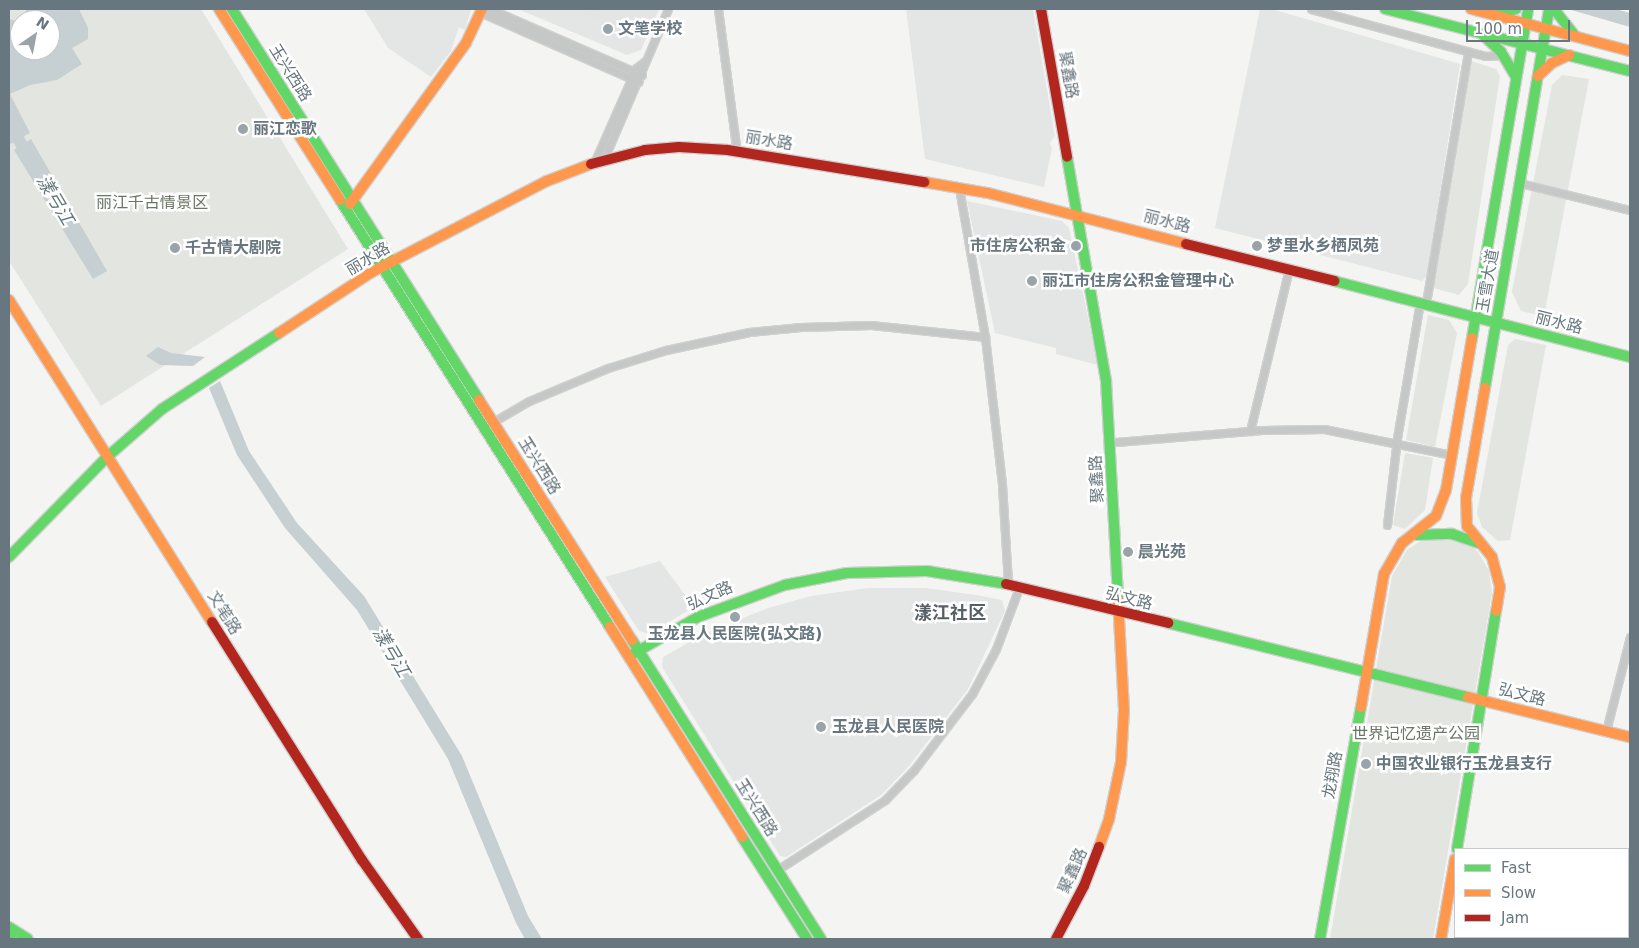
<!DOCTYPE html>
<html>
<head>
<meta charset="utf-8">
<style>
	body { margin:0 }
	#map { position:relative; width:1639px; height:948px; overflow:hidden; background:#f4f4f3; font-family:"DejaVu Sans","Noto Sans SC",sans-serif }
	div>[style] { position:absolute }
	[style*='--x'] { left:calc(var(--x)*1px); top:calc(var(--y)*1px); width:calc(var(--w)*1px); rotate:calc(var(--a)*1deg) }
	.built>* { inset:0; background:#e4e5e5 }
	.green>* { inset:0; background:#e3e5e1 }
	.water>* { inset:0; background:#c6cfd1 }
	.river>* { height:12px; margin:-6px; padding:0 6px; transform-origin:6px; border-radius:6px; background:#c6cfd1 }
	.roads { filter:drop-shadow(1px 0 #d0d0d0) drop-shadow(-1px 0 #d0d0d0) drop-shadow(0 1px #d0d0d0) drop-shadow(0 -1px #d0d0d0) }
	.street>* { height:7px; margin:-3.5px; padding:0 3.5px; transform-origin:3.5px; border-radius:3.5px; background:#c6c8c8 }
	.fast>* { height:10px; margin:-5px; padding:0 5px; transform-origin:5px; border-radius:5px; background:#63d668 }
	.slow>* { height:10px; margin:-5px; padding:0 5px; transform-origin:5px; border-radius:5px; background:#ff974d }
	.jam>* { height:10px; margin:-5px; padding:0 5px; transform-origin:5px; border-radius:5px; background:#b3261e }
	.dots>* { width:14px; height:14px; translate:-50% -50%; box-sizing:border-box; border:2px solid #fff; border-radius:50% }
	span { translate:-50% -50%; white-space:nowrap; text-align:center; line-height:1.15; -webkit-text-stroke:5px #fff; paint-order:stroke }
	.poi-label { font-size:16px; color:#68777f; font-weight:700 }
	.left { translate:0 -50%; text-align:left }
	.right { translate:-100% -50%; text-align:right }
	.street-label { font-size:16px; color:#68777f }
	.park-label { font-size:16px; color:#6b7766 }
	.water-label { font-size:18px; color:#63777b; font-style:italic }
	.neighbourhood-label { font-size:18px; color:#555f65; font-weight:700 }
	.frame { position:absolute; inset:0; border:10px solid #68777f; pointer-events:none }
	.legend { position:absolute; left:1454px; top:848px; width:175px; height:90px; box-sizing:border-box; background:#fff; border:1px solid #c3c9cc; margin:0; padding:6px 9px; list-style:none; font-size:15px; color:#68777f }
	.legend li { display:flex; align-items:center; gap:10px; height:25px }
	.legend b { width:25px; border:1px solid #c3c9cc }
	.north { position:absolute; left:10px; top:10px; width:50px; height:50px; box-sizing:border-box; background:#fff; border:1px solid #c3c9cc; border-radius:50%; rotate:33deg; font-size:14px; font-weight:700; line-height:20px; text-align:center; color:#68777f }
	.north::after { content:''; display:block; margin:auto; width:18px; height:22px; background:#99a3a8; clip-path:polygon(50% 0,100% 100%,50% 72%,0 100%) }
	.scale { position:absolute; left:1466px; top:20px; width:104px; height:22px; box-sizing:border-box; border:2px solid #68777f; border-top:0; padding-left:6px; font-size:15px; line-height:18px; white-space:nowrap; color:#68777f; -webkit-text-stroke:4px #fff; paint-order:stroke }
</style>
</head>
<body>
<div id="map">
	<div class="built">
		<i style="clip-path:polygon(364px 9px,471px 9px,465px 30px,459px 27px,451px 51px,431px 77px,388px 48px)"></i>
		<i style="clip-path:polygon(518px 9px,659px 9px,641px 50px,627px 55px)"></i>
		<i style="clip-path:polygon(906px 9px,1033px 9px,1055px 136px,1050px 143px,1052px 148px,1044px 187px,925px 159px)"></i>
		<i style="clip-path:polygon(1260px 9px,1272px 9px,1460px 64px,1427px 276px,1422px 281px,1215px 228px)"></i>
		<i style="clip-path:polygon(967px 201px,1062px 221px,1069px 228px,1098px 365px,1056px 354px,1056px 348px,995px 333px)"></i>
		<i style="clip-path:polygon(660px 561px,694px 607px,649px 634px,639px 631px,605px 577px)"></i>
		<i style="clip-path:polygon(868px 588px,926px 588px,976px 595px,1002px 600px,1005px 611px,968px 689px,909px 766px,881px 795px,786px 857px,780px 856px,662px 667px,663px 657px,706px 633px,768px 608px,811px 596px)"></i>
	</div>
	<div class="green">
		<i style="clip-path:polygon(evenodd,9px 9px,201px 9px,348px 249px,101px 406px,9px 261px,9px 9px,20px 20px,50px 20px,50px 50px,20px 50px,20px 20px)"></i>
		<i style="clip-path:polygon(584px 9px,607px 9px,596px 19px,583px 14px)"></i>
		<i style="clip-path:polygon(1471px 61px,1496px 69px,1500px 76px,1468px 284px,1459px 295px,1433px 288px)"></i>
		<i style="clip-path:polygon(1562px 75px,1589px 79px,1544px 316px,1521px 311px,1512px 292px,1552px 85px)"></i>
		<i style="clip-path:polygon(1428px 315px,1449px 320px,1457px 333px,1435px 447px,1406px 440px)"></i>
		<i style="clip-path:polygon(1515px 339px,1546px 345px,1510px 540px,1498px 541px,1482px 527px,1477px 513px,1508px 345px)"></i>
		<i style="clip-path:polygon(1405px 453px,1433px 458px,1425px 510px,1405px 529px,1393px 525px)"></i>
		<i style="clip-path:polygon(1442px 536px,1468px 543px,1478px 552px,1489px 571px,1492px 593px,1433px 939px,1330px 939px,1392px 576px,1407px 550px,1422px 540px)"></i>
	</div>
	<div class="water">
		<i style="clip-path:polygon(25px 9px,79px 9px,88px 28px,88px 39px,72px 48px,82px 64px,57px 80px,30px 85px,10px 94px,30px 133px,10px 144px,9px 19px,20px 22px,20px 50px,50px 50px,50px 20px,25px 20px,28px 16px)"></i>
		<i style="clip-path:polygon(1568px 9px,1615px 9px,1630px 13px,1630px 27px)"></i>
		<i style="clip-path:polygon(31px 139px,107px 271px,93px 279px,14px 150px)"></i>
		<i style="clip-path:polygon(158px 347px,171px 353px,205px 357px,193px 366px,160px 365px,146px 356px)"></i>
		<i style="clip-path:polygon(220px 381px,249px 451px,297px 523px,364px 596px,462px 756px,528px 916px,542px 939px,525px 939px,516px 923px,448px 759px,357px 610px,285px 528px,237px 455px,209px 388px)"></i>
	</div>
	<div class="river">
		<i style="--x:9;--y:124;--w:42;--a:58.6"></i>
	</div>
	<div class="roads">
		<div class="street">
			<i style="--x:718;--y:9;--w:137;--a:82.5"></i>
			<i style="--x:1311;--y:9;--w:180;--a:15.1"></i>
			<i style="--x:1485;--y:56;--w:19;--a:-3"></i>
			<i style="--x:480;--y:12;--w:17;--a:0"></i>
			<i style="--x:497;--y:12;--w:158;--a:23.5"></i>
			<i style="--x:482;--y:13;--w:171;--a:23.7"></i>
			<i style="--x:604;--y:159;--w:163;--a:-66.9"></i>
			<i style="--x:594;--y:163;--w:104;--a:-66.1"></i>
			<i style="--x:636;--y:68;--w:11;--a:-38"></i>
			<i style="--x:1520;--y:183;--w:113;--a:13.8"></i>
			<i style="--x:959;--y:188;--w:151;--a:80.1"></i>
			<i style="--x:985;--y:337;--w:149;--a:83.4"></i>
			<i style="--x:1002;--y:485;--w:99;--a:86.5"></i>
			<i style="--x:1427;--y:297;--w:249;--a:-80.5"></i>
			<i style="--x:493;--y:422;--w:42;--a:-30.3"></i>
			<i style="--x:529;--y:401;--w:86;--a:-22.7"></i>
			<i style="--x:608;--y:368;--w:61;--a:-17.2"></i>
			<i style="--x:666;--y:350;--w:85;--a:-12.2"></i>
			<i style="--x:749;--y:332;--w:52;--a:-5.5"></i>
			<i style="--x:801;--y:327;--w:70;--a:-1.6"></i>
			<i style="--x:871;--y:325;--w:115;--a:6"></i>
			<i style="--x:1250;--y:431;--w:167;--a:-76.5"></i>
			<i style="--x:1116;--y:442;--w:146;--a:-4.7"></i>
			<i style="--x:1262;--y:430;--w:62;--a:-0.9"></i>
			<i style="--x:1324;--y:429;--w:131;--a:11.5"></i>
			<i style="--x:1387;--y:525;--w:88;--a:-83.4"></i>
			<i style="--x:1397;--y:438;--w:138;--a:-80.4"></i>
			<i style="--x:1606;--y:731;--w:97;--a:-75.7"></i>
			<i style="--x:777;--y:870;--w:129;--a:-32.9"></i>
			<i style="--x:885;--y:800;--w:42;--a:-46"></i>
			<i style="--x:914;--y:770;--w:96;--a:-52.7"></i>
			<i style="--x:972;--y:694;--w:51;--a:-61.9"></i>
			<i style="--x:996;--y:649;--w:60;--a:-69.4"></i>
		</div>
		<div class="fast">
			<i style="--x:232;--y:9;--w:462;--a:57.7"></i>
			<i style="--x:1385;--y:9;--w:253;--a:14.2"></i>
			<i style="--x:1554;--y:9;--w:34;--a:52"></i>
			<i style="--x:1496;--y:15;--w:21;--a:-17"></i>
			<i style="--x:1482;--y:34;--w:26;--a:43"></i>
			<i style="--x:1501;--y:52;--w:29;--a:59"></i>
			<i style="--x:1067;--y:157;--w:227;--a:80.1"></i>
			<i style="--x:1106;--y:381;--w:218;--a:86.8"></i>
			<i style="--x:340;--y:200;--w:505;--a:57.69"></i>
			<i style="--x:1334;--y:281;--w:306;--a:14.4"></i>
			<i style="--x:1472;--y:338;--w:334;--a:-80.3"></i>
			<i style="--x:1485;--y:388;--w:384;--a:-80.4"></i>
			<i style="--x:1417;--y:535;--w:35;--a:-2"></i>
			<i style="--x:1452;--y:534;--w:28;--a:19"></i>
			<i style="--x:9;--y:557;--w:140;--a:-45.6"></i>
			<i style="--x:107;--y:457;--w:73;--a:-41.1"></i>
			<i style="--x:162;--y:409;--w:140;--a:-33"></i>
			<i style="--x:1168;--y:623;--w:309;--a:13.9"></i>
			<i style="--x:632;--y:640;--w:354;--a:57.7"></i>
			<i style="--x:633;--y:654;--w:75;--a:-29.6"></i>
			<i style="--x:698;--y:617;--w:93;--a:-20.2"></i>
			<i style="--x:785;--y:585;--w:63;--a:-11"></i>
			<i style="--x:847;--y:573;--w:80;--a:-1.4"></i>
			<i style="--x:927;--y:571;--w:80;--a:9.3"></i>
			<i style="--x:742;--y:837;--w:121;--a:57.5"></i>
			<i style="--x:1457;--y:849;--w:241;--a:-80.7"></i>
			<i style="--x:9;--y:927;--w:22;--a:32"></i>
			<i style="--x:9;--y:938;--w:2;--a:27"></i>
			<i style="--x:1320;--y:939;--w:236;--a:-80"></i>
		</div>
		<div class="slow">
			<i style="--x:219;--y:9;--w:226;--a:57.6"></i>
			<i style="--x:1471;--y:9;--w:164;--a:14.8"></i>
			<i style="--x:1538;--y:76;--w:19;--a:-43"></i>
			<i style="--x:1552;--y:63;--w:19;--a:-25"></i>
			<i style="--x:924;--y:182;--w:65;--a:9.8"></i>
			<i style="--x:988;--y:193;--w:204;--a:14.4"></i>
			<i style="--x:350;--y:204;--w:198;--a:-54.2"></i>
			<i style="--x:466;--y:43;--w:38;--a:-65"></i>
			<i style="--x:9;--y:300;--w:381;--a:57.8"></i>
			<i style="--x:279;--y:333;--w:111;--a:-33.3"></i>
			<i style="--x:372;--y:272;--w:197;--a:-27.5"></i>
			<i style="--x:547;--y:181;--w:47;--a:-21.1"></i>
			<i style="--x:1485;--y:388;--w:112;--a:99.8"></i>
			<i style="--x:1466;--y:498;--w:28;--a:88"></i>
			<i style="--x:1467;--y:526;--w:40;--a:51"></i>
			<i style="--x:1492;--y:557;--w:31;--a:75"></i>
			<i style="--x:1500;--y:587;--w:24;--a:99"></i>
			<i style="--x:479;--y:400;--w:285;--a:57.5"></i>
			<i style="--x:610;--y:627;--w:248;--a:57.8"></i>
			<i style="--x:1468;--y:697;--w:167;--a:13.9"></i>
			<i style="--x:1361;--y:707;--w:135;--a:-80.2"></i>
			<i style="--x:1384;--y:574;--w:36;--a:-60"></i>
			<i style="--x:1402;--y:543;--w:43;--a:-38.5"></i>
			<i style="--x:1436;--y:516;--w:28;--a:-69"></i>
			<i style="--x:1446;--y:490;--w:154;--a:-80.3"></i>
			<i style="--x:1099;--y:847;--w:30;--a:-70"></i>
			<i style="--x:1109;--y:819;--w:58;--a:-78.1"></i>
			<i style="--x:1121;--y:762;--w:52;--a:-86.7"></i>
			<i style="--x:1124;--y:710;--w:111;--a:-93.1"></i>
			<i style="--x:1441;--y:939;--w:81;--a:-80.1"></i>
		</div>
		<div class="jam">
			<i style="--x:1041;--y:9;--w:150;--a:80"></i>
			<i style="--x:591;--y:164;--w:56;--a:-14.5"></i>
			<i style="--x:645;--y:150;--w:34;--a:-5"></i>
			<i style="--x:679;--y:147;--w:49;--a:3.5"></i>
			<i style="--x:728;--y:150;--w:199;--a:9.3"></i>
			<i style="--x:1186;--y:244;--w:153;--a:14"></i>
			<i style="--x:1006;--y:584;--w:167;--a:13.5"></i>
			<i style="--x:212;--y:622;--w:281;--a:57.8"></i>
			<i style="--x:362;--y:860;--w:97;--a:54.7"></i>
			<i style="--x:1056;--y:939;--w:60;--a:-62.2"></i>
			<i style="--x:1084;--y:886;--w:42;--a:-69"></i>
		</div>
	</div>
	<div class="dots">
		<i style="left:608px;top:29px;background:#99a3a8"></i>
		<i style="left:243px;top:129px;background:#99a3a8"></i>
		<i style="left:1076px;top:246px;background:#99a3a8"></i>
		<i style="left:1257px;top:246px;background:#99a3a8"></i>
		<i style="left:175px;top:248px;background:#99a3a8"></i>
		<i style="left:1032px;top:281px;background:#99a3a8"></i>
		<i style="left:1128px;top:552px;background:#99a3a8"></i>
		<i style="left:735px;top:617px;background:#99a3a8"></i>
		<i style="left:821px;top:727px;background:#99a3a8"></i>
		<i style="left:1366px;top:764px;background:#99a3a8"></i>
	</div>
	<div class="poi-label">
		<span class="left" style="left:618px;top:29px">文笔学校</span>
		<span class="left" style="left:253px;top:129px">丽江恋歌</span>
		<span class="right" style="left:1066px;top:246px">市住房公积金</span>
		<span class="left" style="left:1267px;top:246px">梦里水乡栖凤苑</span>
		<span class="left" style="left:185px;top:248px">千古情大剧院</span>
		<span class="left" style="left:1042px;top:281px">丽江市住房公积金管理中心</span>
		<span class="left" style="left:1138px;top:552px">晨光苑</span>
		<span style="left:735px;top:634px">玉龙县人民医院(弘文路)</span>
		<span class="left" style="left:832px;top:727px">玉龙县人民医院</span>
		<span class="left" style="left:1376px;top:764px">中国农业银行玉龙县支行</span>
	</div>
	<div class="street-label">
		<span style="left:290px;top:73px;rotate:58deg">玉兴西路</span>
		<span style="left:1068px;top:75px;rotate:80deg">聚鑫路</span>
		<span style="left:769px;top:141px;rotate:9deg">丽水路</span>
		<span style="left:1167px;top:222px;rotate:14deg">丽水路</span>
		<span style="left:368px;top:259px;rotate:-31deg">丽水路</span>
		<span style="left:1488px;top:281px;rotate:-80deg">玉雪大道</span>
		<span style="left:1559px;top:323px;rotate:14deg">丽水路</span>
		<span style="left:539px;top:466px;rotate:58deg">玉兴西路</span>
		<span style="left:1097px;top:479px;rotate:-93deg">聚鑫路</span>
		<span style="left:710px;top:596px;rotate:-24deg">弘文路</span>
		<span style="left:1129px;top:599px;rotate:14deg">弘文路</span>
		<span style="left:224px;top:613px;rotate:58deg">文笔路</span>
		<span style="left:1522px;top:695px;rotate:14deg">弘文路</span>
		<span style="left:1333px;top:775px;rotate:-80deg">龙翔路</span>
		<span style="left:756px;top:808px;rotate:58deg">玉兴西路</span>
		<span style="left:1073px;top:871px;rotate:-66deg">聚鑫路</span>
	</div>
	<div class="park-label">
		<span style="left:152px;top:203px">丽江千古情景区</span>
		<span style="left:1416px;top:734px">世界记忆遗产公园</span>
	</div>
	<div class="water-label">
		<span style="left:55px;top:200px;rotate:59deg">漾弓江</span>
		<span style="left:391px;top:652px;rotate:59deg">漾弓江</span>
	</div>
	<div class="neighbourhood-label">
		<span style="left:950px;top:613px">漾江社区</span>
	</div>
	<div class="frame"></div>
	<ul class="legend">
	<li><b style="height:6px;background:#63d668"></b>Fast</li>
	<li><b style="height:6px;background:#ff974d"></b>Slow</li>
	<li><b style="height:6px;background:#b3261e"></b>Jam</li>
	</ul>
	<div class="north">N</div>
	<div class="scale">100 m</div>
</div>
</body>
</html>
